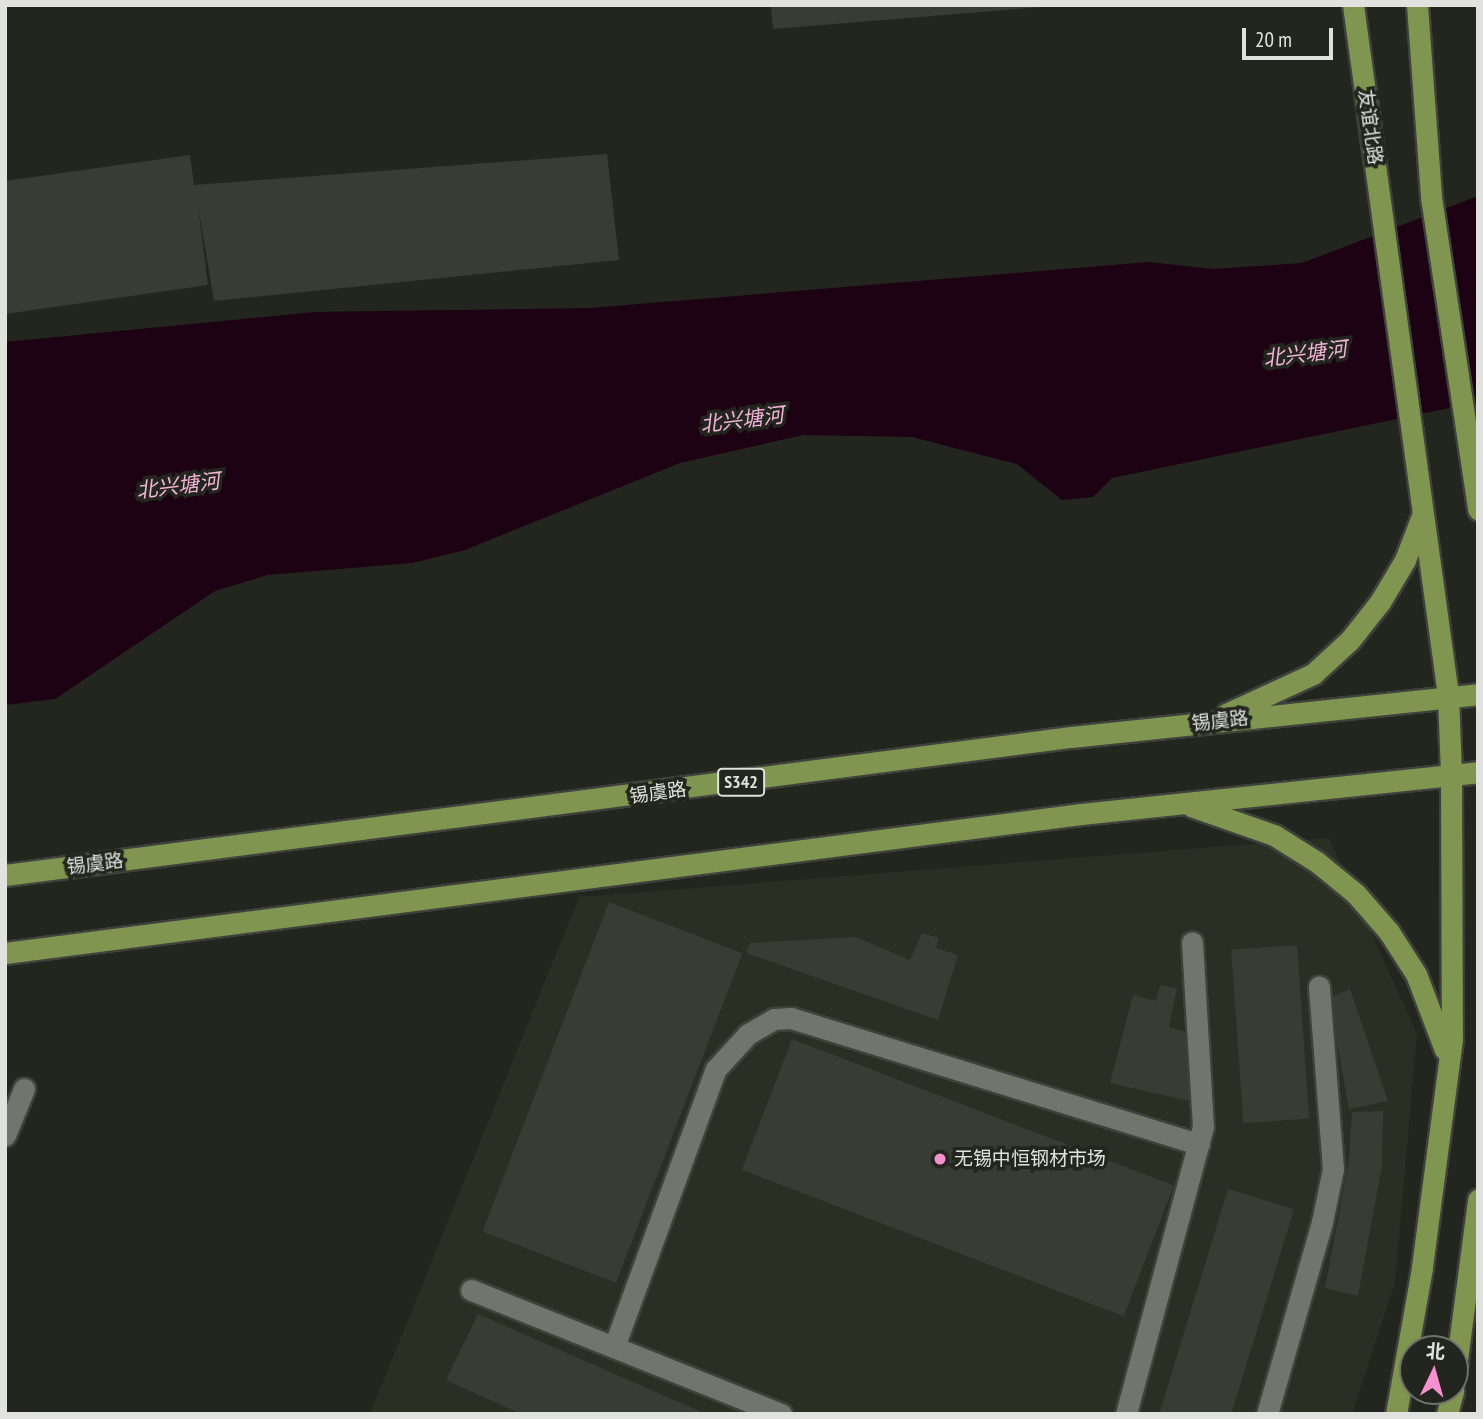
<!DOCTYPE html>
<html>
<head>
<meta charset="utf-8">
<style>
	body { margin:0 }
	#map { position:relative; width:1483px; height:1419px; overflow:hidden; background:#23251f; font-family:"PT Sans Narrow","Noto Sans SC",sans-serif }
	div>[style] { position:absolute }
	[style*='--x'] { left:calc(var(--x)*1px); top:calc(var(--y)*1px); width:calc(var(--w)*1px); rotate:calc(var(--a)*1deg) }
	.built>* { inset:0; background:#2b2f23 }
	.water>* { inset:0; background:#1d0213 }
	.building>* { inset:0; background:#393b35; transform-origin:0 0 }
	.roads { filter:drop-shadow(2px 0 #3f413c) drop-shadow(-2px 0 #3f413c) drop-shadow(0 2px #3f413c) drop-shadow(0 -2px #3f413c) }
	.minor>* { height:21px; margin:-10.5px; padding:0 10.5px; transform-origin:10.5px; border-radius:10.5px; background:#72756e }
	.major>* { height:21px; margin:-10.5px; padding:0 10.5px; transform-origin:10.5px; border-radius:10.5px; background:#80954f }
	.dots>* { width:19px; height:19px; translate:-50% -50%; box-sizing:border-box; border:4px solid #23251f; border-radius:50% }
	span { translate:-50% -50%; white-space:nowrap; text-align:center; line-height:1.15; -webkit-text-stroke:7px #23251f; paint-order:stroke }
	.shield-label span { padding:2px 5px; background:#23251f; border:2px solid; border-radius:5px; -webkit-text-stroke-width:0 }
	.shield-label { font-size:18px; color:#e1e2de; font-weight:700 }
	.street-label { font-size:19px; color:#e1e2de }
	.poi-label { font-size:19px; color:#e1e2de }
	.left { translate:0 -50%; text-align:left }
	.water-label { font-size:21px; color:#f3b3d8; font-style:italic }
	.frame { position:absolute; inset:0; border:7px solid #e1e2de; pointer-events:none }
	.north { position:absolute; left:1399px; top:1335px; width:70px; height:70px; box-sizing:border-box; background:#23251f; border:2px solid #6f716b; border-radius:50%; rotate:5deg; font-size:19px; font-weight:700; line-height:28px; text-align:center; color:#e1e2de }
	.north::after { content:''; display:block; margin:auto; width:24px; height:32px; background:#f790cf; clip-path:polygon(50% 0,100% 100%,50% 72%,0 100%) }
	.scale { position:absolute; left:1242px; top:28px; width:91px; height:32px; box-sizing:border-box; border:4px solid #e1e2de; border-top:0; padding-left:9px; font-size:21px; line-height:24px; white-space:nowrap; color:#e1e2de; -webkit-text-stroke:5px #23251f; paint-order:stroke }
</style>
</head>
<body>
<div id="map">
	<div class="built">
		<i style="clip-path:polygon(1329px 838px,1417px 1034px,1395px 1283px,1352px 1414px,370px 1414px,579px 897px)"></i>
	</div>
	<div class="water">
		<i style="clip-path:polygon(1478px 196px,1478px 402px,1112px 478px,1093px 497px,1062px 500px,1017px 464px,912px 437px,803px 435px,680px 463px,465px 550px,412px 563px,267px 575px,215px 591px,55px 699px,5px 705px,5px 342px,315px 312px,590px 308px,1149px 262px,1213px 269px,1302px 263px)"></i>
	</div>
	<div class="building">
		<i style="clip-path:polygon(771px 5px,1040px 5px,1041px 7px,773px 29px)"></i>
		<i style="clip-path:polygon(607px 154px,619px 260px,214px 301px,198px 206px,208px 285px,5px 314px,5px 181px,190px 155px,194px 185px)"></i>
		<i style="left:609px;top:902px;width:143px;height:353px;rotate:21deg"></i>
		<i style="clip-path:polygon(922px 933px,939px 938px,936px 948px,958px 955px,938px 1020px,746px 953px,750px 943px,856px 937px,910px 960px)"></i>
		<i style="left:1297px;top:945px;width:174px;height:66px;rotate:86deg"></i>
		<i style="clip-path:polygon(1160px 985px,1177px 988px,1169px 1027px,1189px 1033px,1189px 1101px,1110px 1083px,1133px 995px,1156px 1001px)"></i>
		<i style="clip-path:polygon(1350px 989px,1388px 1101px,1349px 1109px,1329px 998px)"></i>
		<i style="left:792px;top:1039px;width:409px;height:140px;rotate:21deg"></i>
		<i style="clip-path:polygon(1383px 1111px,1382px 1166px,1358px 1296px,1325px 1288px,1349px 1160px,1352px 1112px)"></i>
		<i style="left:1228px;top:1189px;width:69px;height:234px;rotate:17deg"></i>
		<i style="clip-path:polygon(478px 1314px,706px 1414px,521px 1414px,446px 1380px)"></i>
	</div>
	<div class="roads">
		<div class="minor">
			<i style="--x:5;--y:1135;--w:50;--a:-67.6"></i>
			<i style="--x:471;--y:1290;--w:334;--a:21.8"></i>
			<i style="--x:614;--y:1347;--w:296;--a:-69.9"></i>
			<i style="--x:716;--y:1069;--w:47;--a:-47.6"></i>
			<i style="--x:748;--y:1034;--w:30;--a:-30"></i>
			<i style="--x:774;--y:1019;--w:17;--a:-3"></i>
			<i style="--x:791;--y:1018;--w:427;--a:17.2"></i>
			<i style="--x:1126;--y:1414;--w:297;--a:-75"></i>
			<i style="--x:1203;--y:1127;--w:185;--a:-93.4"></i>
			<i style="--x:1267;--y:1414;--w:200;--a:-74"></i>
			<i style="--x:1322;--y:1222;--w:54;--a:-78.3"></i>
			<i style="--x:1333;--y:1169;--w:183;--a:-94.4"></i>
		</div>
		<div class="major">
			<i style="--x:1353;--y:5;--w:697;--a:82.16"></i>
			<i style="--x:1448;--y:695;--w:79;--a:87.8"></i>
			<i style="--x:1451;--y:774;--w:265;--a:89.8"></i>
			<i style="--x:1452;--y:1039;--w:231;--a:97.5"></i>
			<i style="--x:1422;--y:1268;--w:148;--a:100.1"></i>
			<i style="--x:1417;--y:5;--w:193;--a:85.8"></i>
			<i style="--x:1431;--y:197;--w:316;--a:81.4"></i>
			<i style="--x:1226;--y:714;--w:96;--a:-24.7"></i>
			<i style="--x:1313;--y:674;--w:50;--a:-42.6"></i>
			<i style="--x:1350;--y:640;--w:48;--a:-51.7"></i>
			<i style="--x:1380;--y:602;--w:49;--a:-59.2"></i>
			<i style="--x:1405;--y:560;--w:47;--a:-68.9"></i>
			<i style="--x:1191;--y:806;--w:88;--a:19.3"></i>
			<i style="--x:1274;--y:835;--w:51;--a:32.1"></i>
			<i style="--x:1317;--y:862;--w:50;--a:39.4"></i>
			<i style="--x:1356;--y:894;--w:50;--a:49"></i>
			<i style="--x:1389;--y:932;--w:50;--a:57.3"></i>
			<i style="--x:1416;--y:974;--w:81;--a:69.1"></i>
			<i style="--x:5;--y:875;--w:1075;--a:-7.38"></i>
			<i style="--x:1071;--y:737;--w:409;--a:-6"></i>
			<i style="--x:5;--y:953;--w:1085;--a:-7.36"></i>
			<i style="--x:1081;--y:814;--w:399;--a:-6"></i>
			<i style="--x:1455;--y:1375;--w:177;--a:-82.5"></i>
			<i style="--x:1447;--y:1414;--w:24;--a:-75"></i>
		</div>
	</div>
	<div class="dots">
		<i style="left:940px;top:1159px;background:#f790cf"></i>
	</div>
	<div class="shield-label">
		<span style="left:741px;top:782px">S342</span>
	</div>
	<div class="street-label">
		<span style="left:1370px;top:127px;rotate:82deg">友谊北路</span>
		<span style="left:1220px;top:721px;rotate:-6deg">锡虞路</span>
		<span style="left:658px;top:793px;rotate:-8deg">锡虞路</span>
		<span style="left:95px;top:864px;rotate:-7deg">锡虞路</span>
	</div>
	<div class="poi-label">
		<span class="left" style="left:954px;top:1159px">无锡中恒钢材市场</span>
	</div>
	<div class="water-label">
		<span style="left:1305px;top:354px;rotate:-7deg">北兴塘河</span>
		<span style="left:742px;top:420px;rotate:-7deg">北兴塘河</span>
		<span style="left:178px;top:486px;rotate:-7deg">北兴塘河</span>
	</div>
	<div class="frame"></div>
	<div class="north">北</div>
	<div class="scale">20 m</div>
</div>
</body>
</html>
